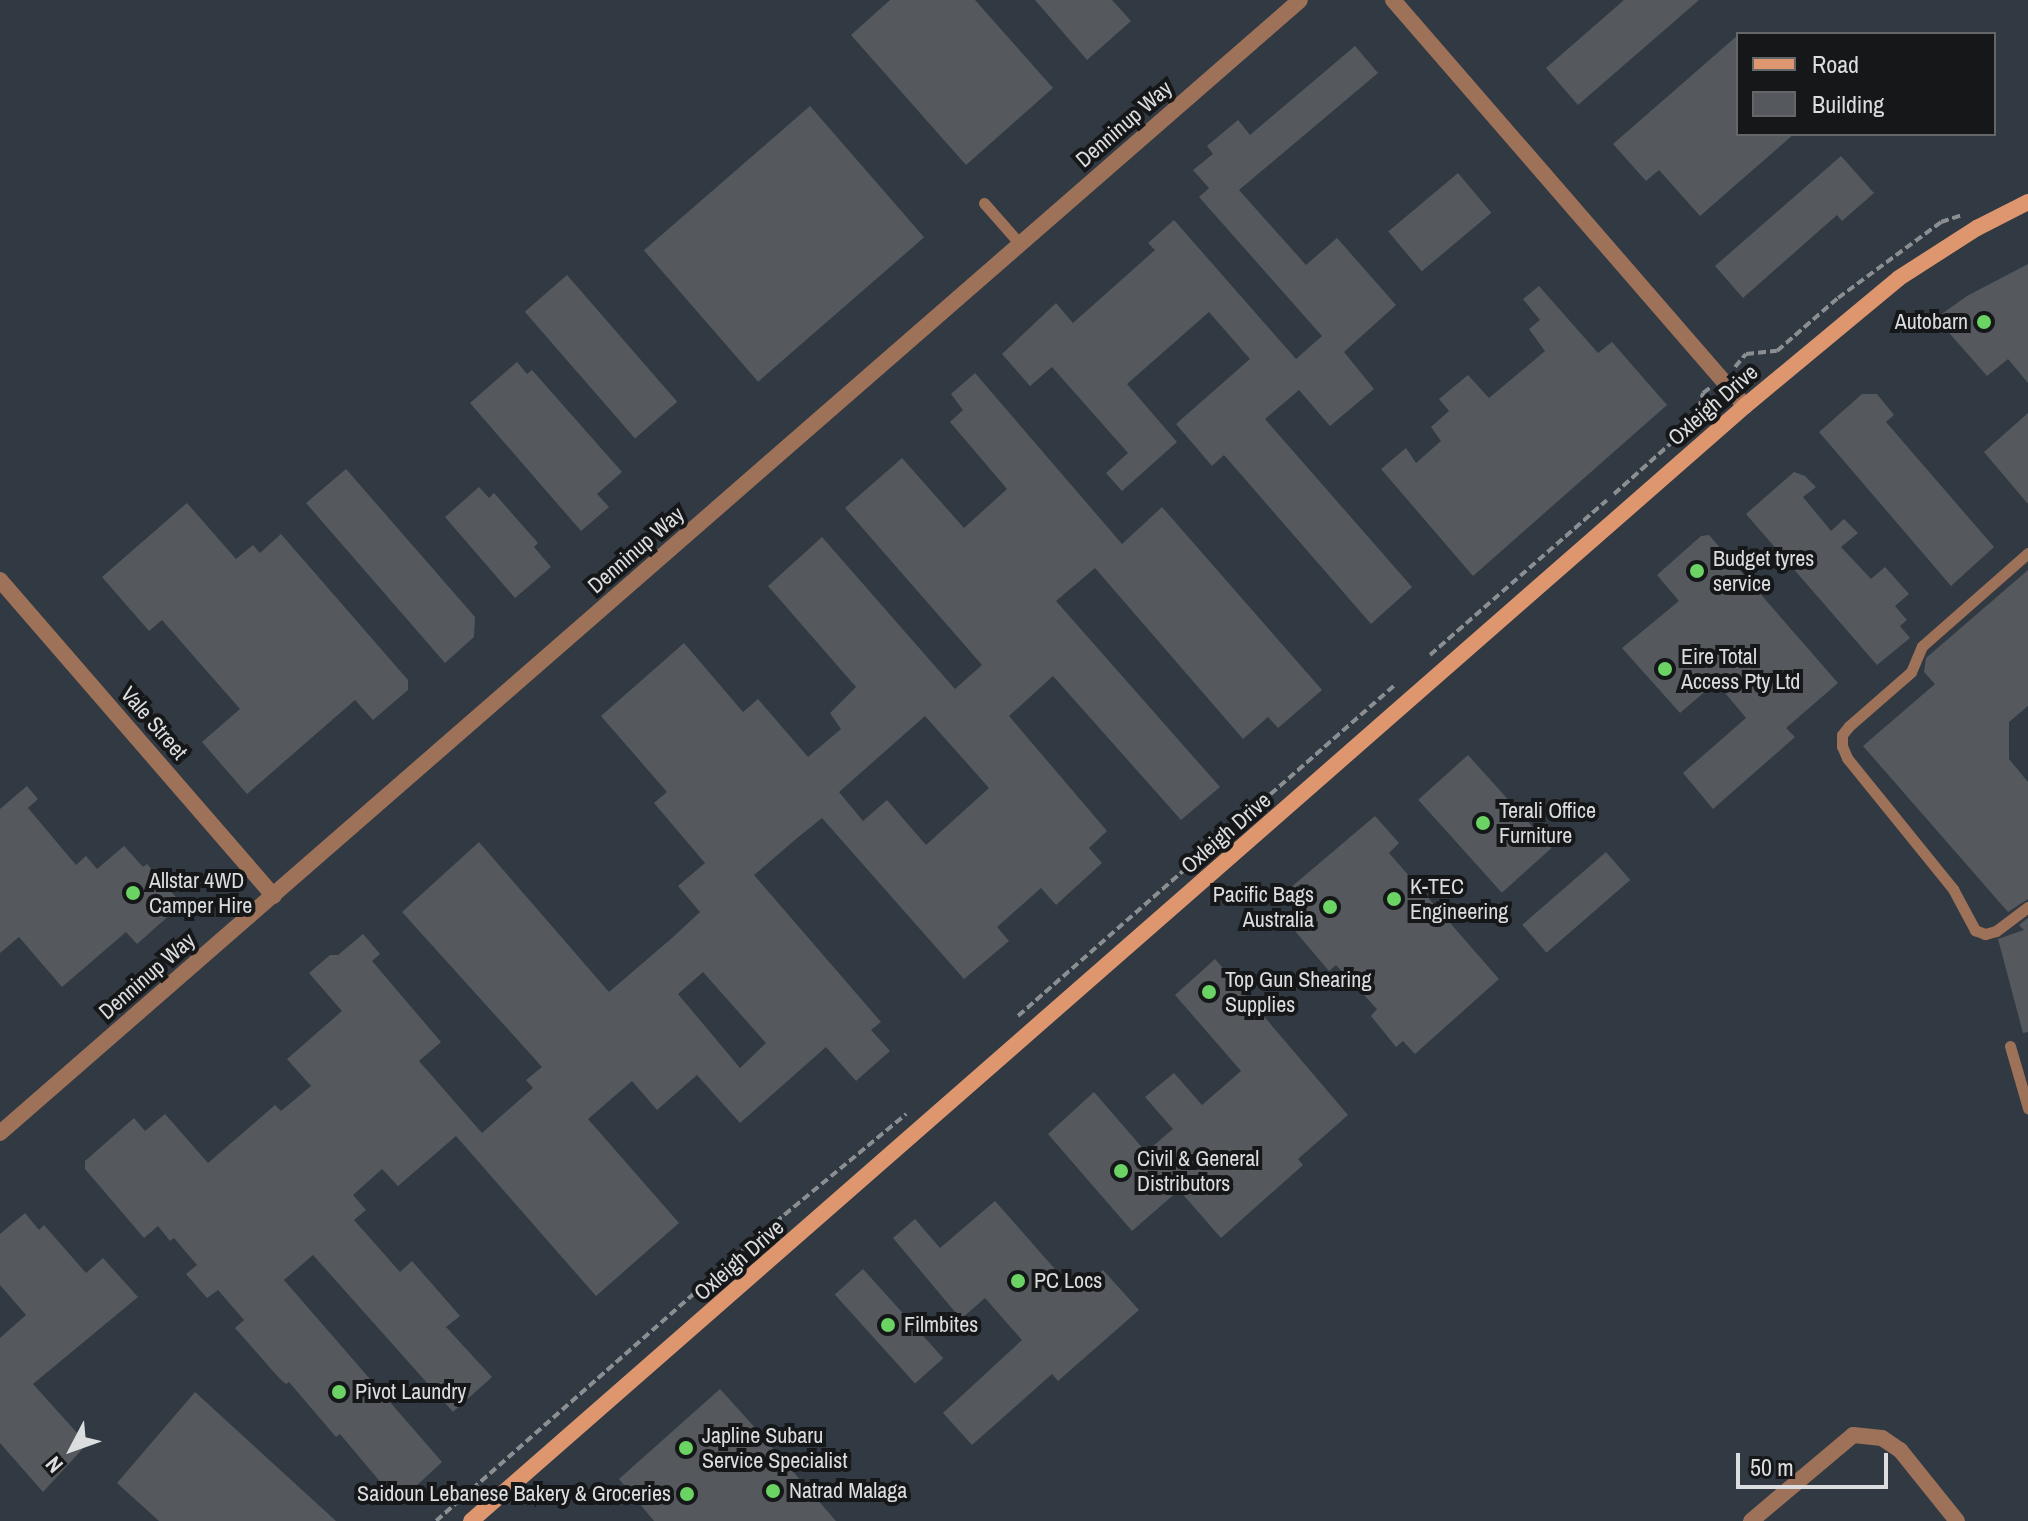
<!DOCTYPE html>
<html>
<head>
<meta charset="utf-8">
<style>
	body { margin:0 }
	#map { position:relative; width:2028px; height:1521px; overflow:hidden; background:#2c2f33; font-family:"Archivo Narrow",sans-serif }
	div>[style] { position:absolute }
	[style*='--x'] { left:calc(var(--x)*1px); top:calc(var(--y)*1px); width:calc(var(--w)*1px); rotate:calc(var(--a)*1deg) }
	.built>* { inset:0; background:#313942 }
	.building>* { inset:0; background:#55595e; transform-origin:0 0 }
	.path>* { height:4px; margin-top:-2px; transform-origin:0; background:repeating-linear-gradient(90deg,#8c8f91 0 8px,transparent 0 12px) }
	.lane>* { height:11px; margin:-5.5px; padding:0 5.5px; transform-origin:5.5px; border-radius:5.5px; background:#9e7159 }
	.street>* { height:16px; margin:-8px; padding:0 8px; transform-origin:8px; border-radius:8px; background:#9e7159 }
	.secondary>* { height:16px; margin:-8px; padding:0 8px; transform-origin:8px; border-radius:8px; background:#de966f }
	.dots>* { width:22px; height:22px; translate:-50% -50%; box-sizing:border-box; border:4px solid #151719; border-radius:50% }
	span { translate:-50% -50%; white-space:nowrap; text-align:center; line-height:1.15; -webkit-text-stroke:8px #151719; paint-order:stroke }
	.street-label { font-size:22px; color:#dbdddf }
	.poi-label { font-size:22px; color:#dbdddf }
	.right { translate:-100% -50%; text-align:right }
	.left { translate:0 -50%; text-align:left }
	.legend { position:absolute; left:1736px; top:32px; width:260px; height:104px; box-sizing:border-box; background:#151719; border:2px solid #646668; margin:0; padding:10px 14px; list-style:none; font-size:24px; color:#dbdddf }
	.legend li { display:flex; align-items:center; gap:16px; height:40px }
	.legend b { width:40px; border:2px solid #646668 }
	.north { position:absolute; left:32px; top:1409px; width:80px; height:80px; -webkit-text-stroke:6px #151719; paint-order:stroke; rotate:229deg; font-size:22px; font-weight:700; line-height:32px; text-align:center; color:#dbdddf }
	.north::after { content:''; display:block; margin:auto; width:28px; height:36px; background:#dbdddf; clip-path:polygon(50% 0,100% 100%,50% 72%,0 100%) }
	.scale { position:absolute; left:1736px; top:1453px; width:152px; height:36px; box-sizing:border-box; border:4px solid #dbdddf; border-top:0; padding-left:10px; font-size:24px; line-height:28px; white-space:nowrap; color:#dbdddf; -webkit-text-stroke:6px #151719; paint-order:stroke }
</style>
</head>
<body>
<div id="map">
	<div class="built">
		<i style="clip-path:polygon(evenodd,0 0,2028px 0,2028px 1521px,0 1521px,0 0,1738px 34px,1994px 34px,1994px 134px,1738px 134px,1738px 34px)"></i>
	</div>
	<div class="building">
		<i style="clip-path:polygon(890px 0,975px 0,1053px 88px,966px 165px,851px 35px)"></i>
		<i style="clip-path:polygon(1035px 0,1112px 0,1131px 21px,1087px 60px)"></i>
		<i style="clip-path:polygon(1624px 0,1699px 0,1578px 105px,1546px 68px)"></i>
		<i style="clip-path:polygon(1738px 35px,1738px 134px,1794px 134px,1700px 216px,1659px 170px,1646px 181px,1613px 144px)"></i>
		<i style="clip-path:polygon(1355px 46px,1378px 73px,1239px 190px,1306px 265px,1337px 238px,1396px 305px,1344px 352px,1374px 389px,1330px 426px,1299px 390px,1265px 419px,1412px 587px,1371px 624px,1224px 455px,1212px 466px,1176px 424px,1250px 359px,1209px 312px,1127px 384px,1177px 442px,1122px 491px,1106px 473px,1128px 453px,1052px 367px,1030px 386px,1002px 354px,1056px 303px,1073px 323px,1155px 250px,1148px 243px,1174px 220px,1296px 359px,1322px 336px,1199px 197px,1209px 188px,1193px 170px,1213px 154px,1207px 146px,1238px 120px,1250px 135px)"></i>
		<i style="left:810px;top:106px;width:174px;height:220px;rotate:49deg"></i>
		<i style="clip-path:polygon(1841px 156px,1874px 193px,1842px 221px,1837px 215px,1743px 298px,1715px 266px)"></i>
		<i style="left:1458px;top:173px;width:52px;height:91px;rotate:50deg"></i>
		<i style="clip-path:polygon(2028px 264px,2028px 383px,2008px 359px,1987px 376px,1936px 318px,1967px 296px)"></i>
		<i style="left:567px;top:275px;width:168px;height:56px;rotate:49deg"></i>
		<i style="clip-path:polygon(1539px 286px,1598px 353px,1612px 342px,1667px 405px,1473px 576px,1381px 469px,1406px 448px,1416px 463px,1441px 441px,1431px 427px,1449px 411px,1439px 399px,1468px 375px,1489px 398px,1545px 351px,1529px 329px,1540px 320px,1523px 299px)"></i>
		<i style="clip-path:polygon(517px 362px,527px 374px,532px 370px,622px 472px,597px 494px,609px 507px,581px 531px,470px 403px)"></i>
		<i style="clip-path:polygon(evenodd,975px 373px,1122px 544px,1162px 507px,1322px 690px,1278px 728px,1268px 717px,1243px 739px,1095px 568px,1056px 601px,1220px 787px,1181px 820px,1053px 676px,1009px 716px,1107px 831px,1089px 848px,1102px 863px,1056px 905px,1041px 888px,997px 927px,1009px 941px,964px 979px,822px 818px,796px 839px,754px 875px,881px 1022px,871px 1030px,890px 1051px,856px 1081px,826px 1047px,740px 1123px,697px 1075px,657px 1110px,632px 1081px,588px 1119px,679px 1223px,596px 1296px,456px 1136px,398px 1186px,382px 1169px,353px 1195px,366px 1210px,354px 1220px,400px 1272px,412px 1261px,460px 1316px,446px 1327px,492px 1377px,453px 1412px,313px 1255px,284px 1280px,442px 1462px,398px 1503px,340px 1434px,336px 1437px,289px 1382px,286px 1384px,279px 1378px,235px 1328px,244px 1320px,218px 1290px,207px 1298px,186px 1274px,197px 1265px,174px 1238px,170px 1241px,158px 1226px,144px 1238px,85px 1169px,85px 1161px,134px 1118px,145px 1131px,165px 1114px,208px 1163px,275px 1105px,281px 1111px,311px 1086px,287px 1059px,342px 1011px,309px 973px,330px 955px,338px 955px,363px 934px,380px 954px,372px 961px,441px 1042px,419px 1061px,482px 1133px,533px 1088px,526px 1080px,542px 1067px,402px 912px,479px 842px,609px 992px,672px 938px,700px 912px,678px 886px,705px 863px,654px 803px,667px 792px,601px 716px,684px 643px,743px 712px,758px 699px,808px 757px,841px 729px,830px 713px,856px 687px,768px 586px,822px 537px,955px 689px,982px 665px,845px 508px,902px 458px,964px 528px,1007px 489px,950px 422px,963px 410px,951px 394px,975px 373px,925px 716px,989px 788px,926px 845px,887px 800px,863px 821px,839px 792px,925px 716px,975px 373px,703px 972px,766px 1043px,740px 1068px,678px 994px,703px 972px)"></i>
		<i style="clip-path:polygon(1862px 394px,1877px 394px,1894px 415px,1886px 422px,1994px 547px,1951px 586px,1819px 432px)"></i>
		<i style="clip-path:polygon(2028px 413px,2028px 504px,1984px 452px)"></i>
		<i style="clip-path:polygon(346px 469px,475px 617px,474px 637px,445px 663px,306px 503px)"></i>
		<i style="clip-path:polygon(1794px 472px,1805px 476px,1816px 487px,1803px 497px,1831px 531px,1844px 519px,1858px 533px,1841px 547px,1871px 579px,1885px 567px,1909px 594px,1895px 606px,1907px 620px,1900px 626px,1910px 638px,1877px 665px,1746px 514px)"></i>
		<i style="clip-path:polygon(479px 487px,489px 498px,494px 493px,538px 543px,534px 547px,551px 567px,515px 598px,445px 517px)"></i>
		<i style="clip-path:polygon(187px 503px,236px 559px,253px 545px,260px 553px,281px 534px,408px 680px,408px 690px,373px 720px,355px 700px,247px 794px,202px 742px,240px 709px,162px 620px,149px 631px,102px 577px)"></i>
		<i style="clip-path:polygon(1709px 535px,1838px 683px,1786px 728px,1795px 737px,1713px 809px,1683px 773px,1746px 718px,1716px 682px,1680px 713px,1622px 648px,1679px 601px,1657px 575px,1701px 536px)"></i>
		<i style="clip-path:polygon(2028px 570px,2028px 706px,2009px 722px,2009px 759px,2028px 782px,2028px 899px,2008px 912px,1863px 746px,1935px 684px,1924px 672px,1926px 658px)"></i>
		<i style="left:1468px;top:755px;width:125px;height:67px;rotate:48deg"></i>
		<i style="clip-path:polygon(27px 786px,38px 799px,28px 808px,76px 865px,86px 856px,97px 869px,124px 846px,143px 867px,147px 864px,182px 904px,137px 944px,126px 932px,62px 987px,19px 937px,0 953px,0 809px)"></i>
		<i style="clip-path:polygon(1375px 816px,1399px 843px,1389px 853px,1499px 979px,1415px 1054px,1403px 1041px,1396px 1047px,1371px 1016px,1377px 1009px,1336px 965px,1329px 971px,1295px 931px,1305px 920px,1283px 894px)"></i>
		<i style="left:1606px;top:852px;width:37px;height:111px;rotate:49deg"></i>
		<i style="clip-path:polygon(2028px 918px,2028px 1032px,2023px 1033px,1998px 939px,2024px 930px,2019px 925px)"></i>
		<i style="clip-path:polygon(1215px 959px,1348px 1115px,1298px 1159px,1303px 1165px,1221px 1238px,1179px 1190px,1132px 1231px,1048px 1134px,1094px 1092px,1146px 1152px,1173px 1129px,1145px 1097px,1174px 1073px,1202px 1105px,1241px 1071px,1175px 995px)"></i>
		<i style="clip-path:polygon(995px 1201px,1076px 1293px,1103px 1270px,1139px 1310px,1058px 1381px,1052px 1374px,972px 1445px,943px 1413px,1022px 1340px,985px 1298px,961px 1319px,893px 1238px,915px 1219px,940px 1248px)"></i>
		<i style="clip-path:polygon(25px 1213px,39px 1230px,44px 1225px,86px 1273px,103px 1258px,138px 1297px,33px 1384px,87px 1444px,43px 1492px,0 1443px,0 1338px,26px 1315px,0 1285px,0 1234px)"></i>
		<i style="left:863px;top:1269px;width:120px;height:38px;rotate:48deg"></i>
		<i style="clip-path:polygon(720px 1389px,749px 1421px,836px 1521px,654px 1521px,619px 1479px)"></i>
		<i style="clip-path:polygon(195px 1392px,336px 1521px,159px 1521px,117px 1483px)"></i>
	</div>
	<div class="path">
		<i style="--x:1735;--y:367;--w:17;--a:-50"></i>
		<i style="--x:1746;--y:354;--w:31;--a:-6"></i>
		<i style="--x:1777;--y:351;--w:81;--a:-41"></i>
		<i style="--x:1838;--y:298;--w:128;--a:-36.4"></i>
		<i style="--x:1941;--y:222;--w:22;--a:-18"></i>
		<i style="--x:1614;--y:494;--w:110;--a:-41.7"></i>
		<i style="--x:1696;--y:421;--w:29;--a:-76"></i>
		<i style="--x:1703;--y:393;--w:9;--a:-36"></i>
		<i style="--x:1430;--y:655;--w:235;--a:-41.2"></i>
		<i style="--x:1018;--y:1016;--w:503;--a:-41.29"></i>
		<i style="--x:436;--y:1521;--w:440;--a:-41.4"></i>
		<i style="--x:766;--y:1230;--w:182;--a:-39.6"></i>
	</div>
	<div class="lane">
		<i style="--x:984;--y:203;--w:55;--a:48.7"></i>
		<i style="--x:2028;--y:553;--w:141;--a:138.7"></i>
		<i style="--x:1922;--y:646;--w:28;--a:113"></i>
		<i style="--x:1911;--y:672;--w:82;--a:138.9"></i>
		<i style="--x:1849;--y:726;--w:11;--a:128"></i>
		<i style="--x:1842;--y:735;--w:11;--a:90"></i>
		<i style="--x:1842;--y:746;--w:13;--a:67"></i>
		<i style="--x:1847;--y:758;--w:169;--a:51"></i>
		<i style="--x:1953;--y:889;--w:47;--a:61.8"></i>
		<i style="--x:1975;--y:930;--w:11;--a:22"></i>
		<i style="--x:1985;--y:934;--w:11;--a:-15"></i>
		<i style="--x:1996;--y:931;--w:40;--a:-37"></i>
		<i style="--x:2010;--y:1046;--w:65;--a:73.8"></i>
	</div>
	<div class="street">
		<i style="--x:1393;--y:0;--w:537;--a:49.07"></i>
		<i style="--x:0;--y:580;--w:418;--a:49.1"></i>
		<i style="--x:0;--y:1133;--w:1724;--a:-41.07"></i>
		<i style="--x:1751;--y:1521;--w:133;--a:-40.1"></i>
		<i style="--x:1853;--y:1435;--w:29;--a:6"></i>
		<i style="--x:1882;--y:1438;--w:22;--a:34"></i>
		<i style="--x:1900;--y:1450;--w:91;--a:51.2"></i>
	</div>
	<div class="secondary">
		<i style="--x:471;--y:1521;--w:1693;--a:-41.19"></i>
		<i style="--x:1745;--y:406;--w:200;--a:-39.7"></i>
		<i style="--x:1899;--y:278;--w:93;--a:-32.7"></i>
		<i style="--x:1977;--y:228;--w:57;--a:-27"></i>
	</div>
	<div class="dots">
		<i style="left:1984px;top:322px;background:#6ad364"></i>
		<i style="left:1697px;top:571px;background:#6ad364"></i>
		<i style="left:1665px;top:669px;background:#6ad364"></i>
		<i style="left:1483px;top:823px;background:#6ad364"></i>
		<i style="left:133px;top:893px;background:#6ad364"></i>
		<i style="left:1394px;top:899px;background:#6ad364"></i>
		<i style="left:1330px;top:907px;background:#6ad364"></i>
		<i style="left:1209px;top:992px;background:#6ad364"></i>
		<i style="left:1121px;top:1171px;background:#6ad364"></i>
		<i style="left:1018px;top:1281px;background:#6ad364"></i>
		<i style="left:888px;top:1325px;background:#6ad364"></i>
		<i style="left:339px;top:1392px;background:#6ad364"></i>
		<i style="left:686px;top:1448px;background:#6ad364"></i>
		<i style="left:773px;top:1491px;background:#6ad364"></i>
		<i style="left:687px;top:1494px;background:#6ad364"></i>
	</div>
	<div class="street-label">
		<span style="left:1124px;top:124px;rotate:-41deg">Denninup Way</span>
		<span style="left:1713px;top:405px;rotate:-41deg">Oxleigh Drive</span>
		<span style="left:636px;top:550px;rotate:-41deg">Denninup Way</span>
		<span style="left:154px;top:723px;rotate:49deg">Vale Street</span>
		<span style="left:1226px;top:833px;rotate:-41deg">Oxleigh Drive</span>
		<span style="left:147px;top:976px;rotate:-41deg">Denninup Way</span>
		<span style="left:739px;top:1260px;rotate:-41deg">Oxleigh Drive</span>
	</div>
	<div class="poi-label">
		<span class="right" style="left:1968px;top:322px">Autobarn</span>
		<span class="left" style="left:1713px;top:571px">Budget tyres<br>service</span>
		<span class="left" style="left:1681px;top:669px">Eire Total<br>Access Pty Ltd</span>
		<span class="left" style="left:1499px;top:823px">Terali Office<br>Furniture</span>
		<span class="left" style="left:149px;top:893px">Allstar 4WD<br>Camper Hire</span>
		<span class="left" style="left:1410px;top:899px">K-TEC<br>Engineering</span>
		<span class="right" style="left:1314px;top:907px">Pacific Bags<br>Australia</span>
		<span class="left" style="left:1225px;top:992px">Top Gun Shearing<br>Supplies</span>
		<span class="left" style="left:1137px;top:1171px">Civil &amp; General<br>Distributors</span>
		<span class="left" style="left:1034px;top:1281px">PC Locs</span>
		<span class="left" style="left:904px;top:1325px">Filmbites</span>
		<span class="left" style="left:355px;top:1392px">Pivot Laundry</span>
		<span class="left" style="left:702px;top:1448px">Japline Subaru<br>Service Specialist</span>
		<span class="left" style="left:789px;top:1491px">Natrad Malaga</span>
		<span class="right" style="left:671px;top:1494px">Saidoun Lebanese Bakery &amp; Groceries</span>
	</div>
	<ul class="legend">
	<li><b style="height:10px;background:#de966f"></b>Road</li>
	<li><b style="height:22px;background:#55595e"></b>Building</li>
	</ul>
	<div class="north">N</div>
	<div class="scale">50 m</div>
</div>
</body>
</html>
